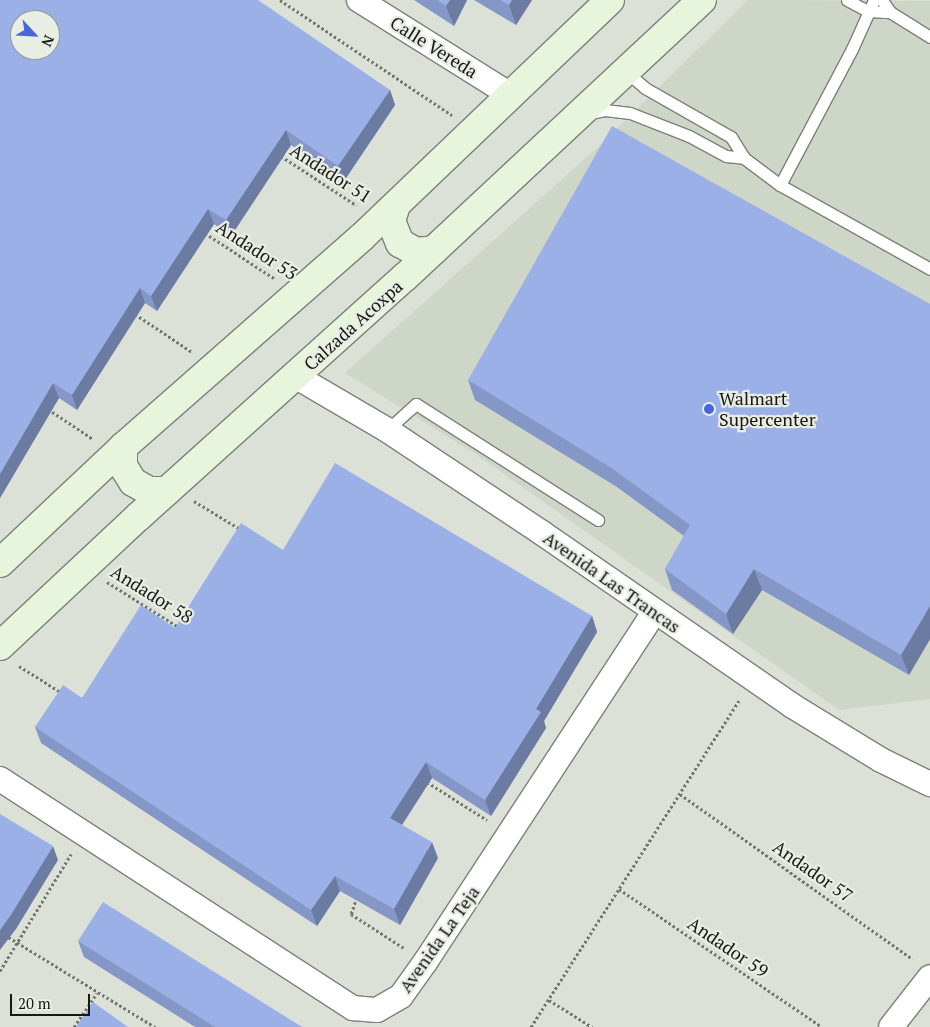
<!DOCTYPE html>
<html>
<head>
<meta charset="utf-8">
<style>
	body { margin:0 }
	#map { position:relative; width:930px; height:1027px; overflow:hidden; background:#dce1d8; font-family:"PT Serif",serif }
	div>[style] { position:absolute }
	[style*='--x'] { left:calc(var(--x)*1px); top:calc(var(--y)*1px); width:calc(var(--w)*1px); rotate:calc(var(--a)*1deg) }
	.built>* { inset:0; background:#cdd6c7 }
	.path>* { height:3px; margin-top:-1.5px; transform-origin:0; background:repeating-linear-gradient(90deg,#727570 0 2.5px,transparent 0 5px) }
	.roads { filter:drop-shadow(1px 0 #7c8179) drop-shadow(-1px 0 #7c8179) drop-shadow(0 1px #7c8179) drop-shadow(0 -1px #7c8179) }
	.lane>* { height:11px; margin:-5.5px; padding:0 5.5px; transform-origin:5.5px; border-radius:5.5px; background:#fff }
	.street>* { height:24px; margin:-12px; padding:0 12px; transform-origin:12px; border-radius:12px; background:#fff }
	.secondary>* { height:28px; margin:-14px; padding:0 14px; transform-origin:14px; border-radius:14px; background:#e8f5dd }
	.wall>* { inset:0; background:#8597c7 }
	.shaded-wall>* { inset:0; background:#6c7ba2 }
	.building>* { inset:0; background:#9bb0e7 }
	.dots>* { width:14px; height:14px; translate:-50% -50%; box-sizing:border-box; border:2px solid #e9eee5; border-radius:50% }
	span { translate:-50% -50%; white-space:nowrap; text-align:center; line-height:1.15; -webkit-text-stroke:4.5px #e9eee5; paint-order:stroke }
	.street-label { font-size:18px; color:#171815 }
	.poi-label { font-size:18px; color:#171815 }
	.left { translate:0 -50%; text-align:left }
	.north { position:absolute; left:10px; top:10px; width:50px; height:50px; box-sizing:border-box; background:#e9eee5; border:1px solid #959892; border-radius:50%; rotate:115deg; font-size:14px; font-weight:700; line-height:20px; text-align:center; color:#171815 }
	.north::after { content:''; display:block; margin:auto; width:18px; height:22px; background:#4666da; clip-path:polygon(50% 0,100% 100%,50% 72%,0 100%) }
	.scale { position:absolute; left:10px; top:994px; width:80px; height:22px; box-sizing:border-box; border:2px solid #171815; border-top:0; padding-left:6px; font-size:15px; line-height:18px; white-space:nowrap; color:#171815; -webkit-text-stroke:4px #e9eee5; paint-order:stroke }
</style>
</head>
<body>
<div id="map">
	<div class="built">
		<i style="clip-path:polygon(748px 0,930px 1px,930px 699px,839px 710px,474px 453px,345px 373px,597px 148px)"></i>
	</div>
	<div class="path">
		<i style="--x:280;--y:0;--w:207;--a:33.8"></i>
		<i style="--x:281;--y:156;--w:90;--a:33.2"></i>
		<i style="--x:205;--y:233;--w:84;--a:33.3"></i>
		<i style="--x:135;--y:314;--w:69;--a:33.7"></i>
		<i style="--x:48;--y:409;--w:54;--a:33.7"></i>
		<i style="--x:194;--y:501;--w:54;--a:31.3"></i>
		<i style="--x:107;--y:582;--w:86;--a:32.2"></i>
		<i style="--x:19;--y:666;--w:51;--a:32.1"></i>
		<i style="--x:427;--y:782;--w:71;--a:32.3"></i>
		<i style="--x:680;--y:794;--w:285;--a:35.4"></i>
		<i style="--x:619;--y:889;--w:245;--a:34.2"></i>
		<i style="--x:357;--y:897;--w:18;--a:109"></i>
		<i style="--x:351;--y:914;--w:63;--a:32.7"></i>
		<i style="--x:0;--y:932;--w:182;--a:31.5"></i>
		<i style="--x:0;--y:971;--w:137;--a:-58.7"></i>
		<i style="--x:549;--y:1000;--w:51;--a:32.1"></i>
		<i style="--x:74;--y:1027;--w:41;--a:-55.9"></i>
		<i style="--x:531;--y:1027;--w:387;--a:-57.5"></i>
	</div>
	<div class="roads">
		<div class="lane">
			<i style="--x:847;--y:0;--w:24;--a:28"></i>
			<i style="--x:868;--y:11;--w:22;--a:3"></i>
			<i style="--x:882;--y:0;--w:14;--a:56"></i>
			<i style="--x:890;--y:12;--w:47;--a:32"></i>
			<i style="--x:625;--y:71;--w:26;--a:40"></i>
			<i style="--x:645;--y:88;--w:99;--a:29.7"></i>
			<i style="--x:731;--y:137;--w:25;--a:58"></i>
			<i style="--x:744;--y:158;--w:45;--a:36.9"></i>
			<i style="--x:780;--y:185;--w:172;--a:29.2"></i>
			<i style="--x:590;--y:113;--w:15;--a:-11"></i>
			<i style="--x:605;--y:110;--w:25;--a:7"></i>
			<i style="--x:630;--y:113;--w:63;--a:21.3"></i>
			<i style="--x:689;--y:136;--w:42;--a:28.4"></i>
			<i style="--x:726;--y:156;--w:18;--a:6"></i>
			<i style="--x:780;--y:185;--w:154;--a:-62.1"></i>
			<i style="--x:852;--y:49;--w:54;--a:-65.8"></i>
			<i style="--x:387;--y:430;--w:39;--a:-42"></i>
			<i style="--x:416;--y:404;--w:216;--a:32.5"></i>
		</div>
		<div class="street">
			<i style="--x:359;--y:0;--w:177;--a:32.1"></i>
			<i style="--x:295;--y:376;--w:107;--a:30.4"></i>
			<i style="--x:387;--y:430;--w:186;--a:33.6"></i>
			<i style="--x:542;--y:533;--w:303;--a:34.6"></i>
			<i style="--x:791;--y:705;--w:105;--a:31.4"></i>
			<i style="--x:881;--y:760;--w:55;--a:26.1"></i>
			<i style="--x:0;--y:779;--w:421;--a:33"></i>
			<i style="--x:353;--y:1008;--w:24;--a:5"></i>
			<i style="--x:377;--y:1010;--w:28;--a:-30"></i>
			<i style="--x:401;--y:996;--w:43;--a:-54.5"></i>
			<i style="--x:426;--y:961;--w:416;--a:-56.8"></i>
			<i style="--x:891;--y:1027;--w:63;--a:-52"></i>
		</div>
		<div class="secondary">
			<i style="--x:396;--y:205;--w:17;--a:107"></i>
			<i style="--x:391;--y:221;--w:24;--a:68"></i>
			<i style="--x:400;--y:243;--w:18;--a:29"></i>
			<i style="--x:416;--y:252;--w:18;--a:-6"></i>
			<i style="--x:123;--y:447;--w:19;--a:90"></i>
			<i style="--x:123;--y:466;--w:19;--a:58"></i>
			<i style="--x:133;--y:482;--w:18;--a:29"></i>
			<i style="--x:149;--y:491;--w:18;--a:0"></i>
			<i style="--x:0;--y:563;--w:169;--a:-43.3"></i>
			<i style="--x:123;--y:447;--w:318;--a:-41.3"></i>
			<i style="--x:362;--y:237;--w:343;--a:-43.7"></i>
			<i style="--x:0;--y:646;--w:189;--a:-43.1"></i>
			<i style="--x:138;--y:517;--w:359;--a:-42"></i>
			<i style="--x:405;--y:277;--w:406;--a:-43"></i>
		</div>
	</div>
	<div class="wall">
		<i style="clip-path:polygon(0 0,390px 90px,395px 105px,344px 181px,291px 145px,231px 236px,214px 224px,157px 311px,145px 303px,77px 410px,59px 398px,0 498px)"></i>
		<i style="clip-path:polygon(414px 0,467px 0,454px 26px)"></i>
		<i style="clip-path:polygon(474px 0,532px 0,516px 25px)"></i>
		<i style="clip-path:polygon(930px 304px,930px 639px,909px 675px,762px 590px,733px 634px,672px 590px,665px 569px,684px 536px,617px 487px,475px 400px,468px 380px)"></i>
		<i style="clip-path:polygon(283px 550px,592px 616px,597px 632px,544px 721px,546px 728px,491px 816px,432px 778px,402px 825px,438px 858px,400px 925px,340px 891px,317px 926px,41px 743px,35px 727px,82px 698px,175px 628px)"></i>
		<i style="clip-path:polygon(78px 941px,302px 1027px,195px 1027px,84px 957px)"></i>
	</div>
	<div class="shaded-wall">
		<i style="clip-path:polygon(450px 0,467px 0,454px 26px,446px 6px)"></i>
		<i style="clip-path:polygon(512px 0,532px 0,516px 25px,509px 5px)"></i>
		<i style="clip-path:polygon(390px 90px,395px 105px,344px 181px,338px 166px)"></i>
		<i style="clip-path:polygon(286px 130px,291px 145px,231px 236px,226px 220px)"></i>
		<i style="clip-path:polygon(208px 209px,214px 224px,157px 311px,151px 296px)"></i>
		<i style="clip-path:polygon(140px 288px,145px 303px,77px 410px,72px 395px)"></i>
		<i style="clip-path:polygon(53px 383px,59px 398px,0 498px,0 474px)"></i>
		<i style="clip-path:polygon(754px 569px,762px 590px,733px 634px,726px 614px)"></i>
		<i style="clip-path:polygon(930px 606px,930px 639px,909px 675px,901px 655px)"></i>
		<i style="clip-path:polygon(592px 616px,597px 632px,544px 721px,546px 728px,491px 816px,485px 800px,536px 709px)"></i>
		<i style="clip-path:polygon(426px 762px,432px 778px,396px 834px,390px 818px)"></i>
		<i style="clip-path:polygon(432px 842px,438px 858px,400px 925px,394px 909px)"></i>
		<i style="clip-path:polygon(53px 846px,58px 860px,16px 929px,0 950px,0 930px)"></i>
		<i style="clip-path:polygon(335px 876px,340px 891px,317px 926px,311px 910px)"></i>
	</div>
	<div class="building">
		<i style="clip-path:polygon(evenodd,0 0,258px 0,390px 90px,338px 166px,286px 130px,226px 220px,208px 209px,151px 296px,140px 288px,72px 395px,53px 383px,0 474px,0 0,20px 20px,50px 20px,50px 50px,20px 50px,20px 20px)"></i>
		<i style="clip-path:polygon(437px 0,450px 0,446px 6px)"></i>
		<i style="clip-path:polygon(500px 0,512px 0,509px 5px)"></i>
		<i style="clip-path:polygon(612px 126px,930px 304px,930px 606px,901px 655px,754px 569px,726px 614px,665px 569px,690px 525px,610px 467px,468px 380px)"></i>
		<i style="clip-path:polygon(335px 463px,592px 616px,536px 709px,541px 712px,485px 800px,426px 762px,390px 818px,432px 842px,394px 909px,335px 876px,311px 910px,35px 727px,63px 685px,82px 698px,141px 605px,175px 628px,241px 523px,283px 550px)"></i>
		<i style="clip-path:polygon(0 814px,53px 846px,11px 915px,0 930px)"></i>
		<i style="clip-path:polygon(103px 902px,302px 1027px,215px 1027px,78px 941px)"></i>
		<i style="clip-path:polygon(93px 1002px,128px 1027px,76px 1027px)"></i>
	</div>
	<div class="dots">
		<i style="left:709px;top:409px;background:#4666da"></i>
	</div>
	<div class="street-label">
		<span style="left:434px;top:47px;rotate:32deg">Calle Vereda</span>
		<span style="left:331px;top:173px;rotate:33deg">Andador 51</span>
		<span style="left:257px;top:250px;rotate:33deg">Andador 53</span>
		<span style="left:353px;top:325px;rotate:-42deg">Calzada Acoxpa</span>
		<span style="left:612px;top:582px;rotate:35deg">Avenida Las Trancas</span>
		<span style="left:152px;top:594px;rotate:32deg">Andador 58</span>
		<span style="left:813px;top:871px;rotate:35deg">Andador 57</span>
		<span style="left:439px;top:939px;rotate:-55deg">Avenida La Teja</span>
		<span style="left:728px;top:947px;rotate:34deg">Andador 59</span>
	</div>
	<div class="poi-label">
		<span class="left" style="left:719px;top:409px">Walmart<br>Supercenter</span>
	</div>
	<div class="north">N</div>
	<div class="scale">20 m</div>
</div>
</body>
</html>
